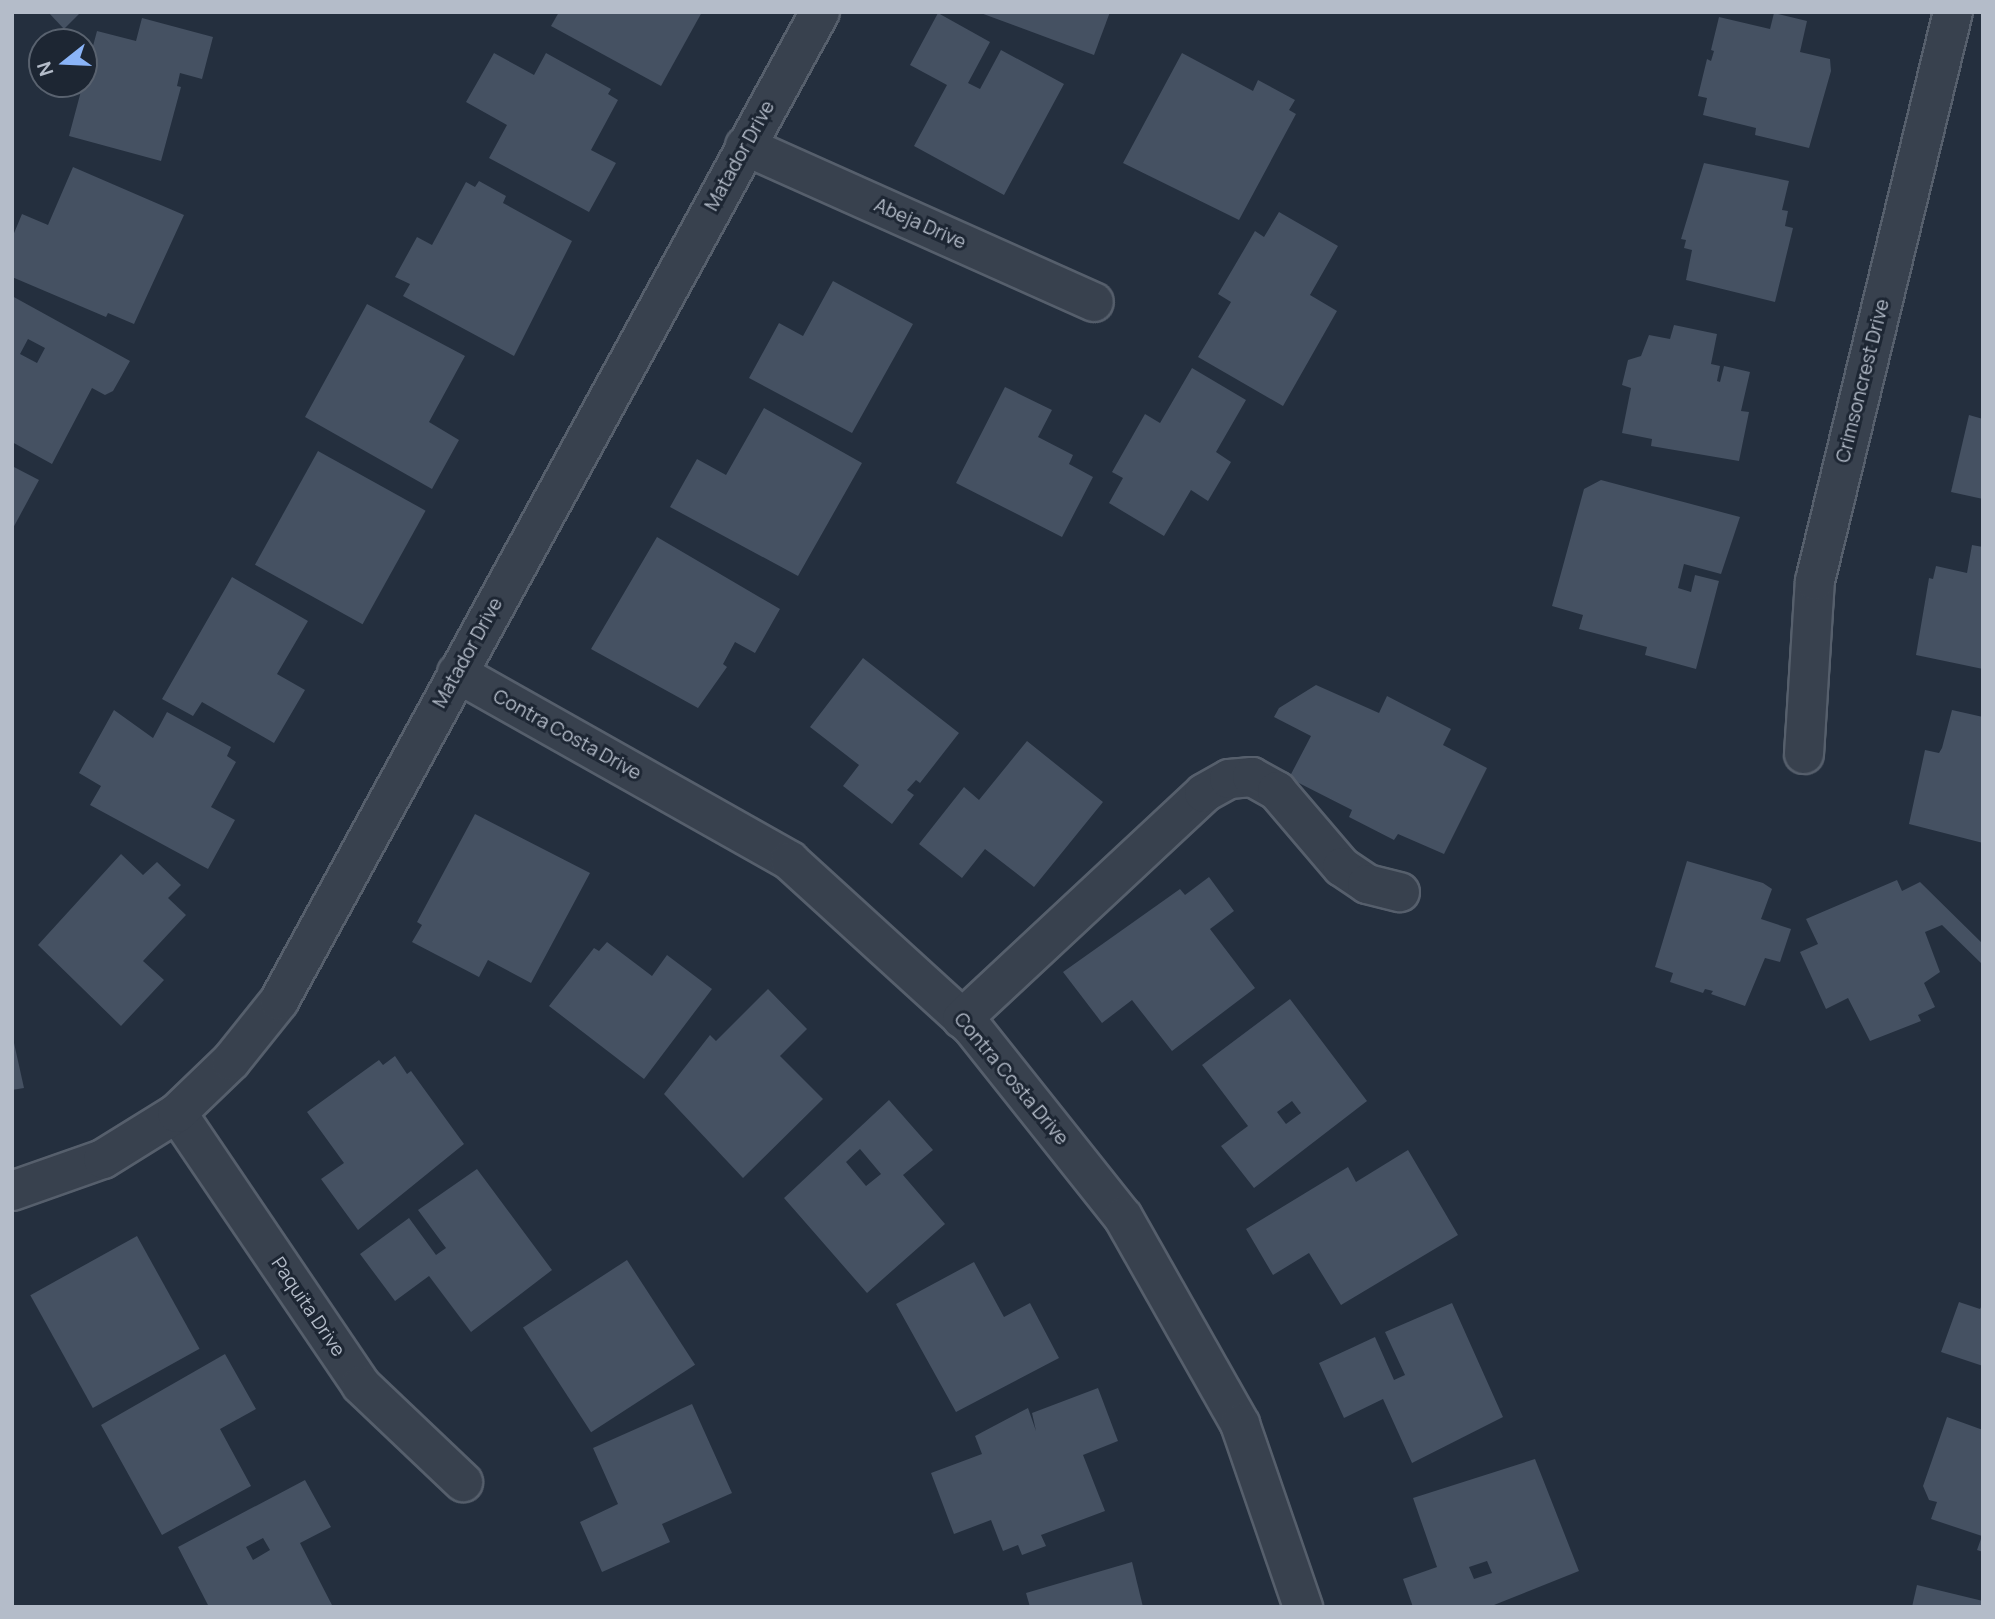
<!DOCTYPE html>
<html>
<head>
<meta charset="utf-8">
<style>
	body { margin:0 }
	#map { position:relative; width:1995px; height:1619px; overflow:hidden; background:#242f3e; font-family:Manrope,sans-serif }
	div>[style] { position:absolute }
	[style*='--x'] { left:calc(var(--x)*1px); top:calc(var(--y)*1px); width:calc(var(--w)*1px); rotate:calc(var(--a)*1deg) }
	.building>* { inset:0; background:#455162; transform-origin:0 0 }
	.roads { filter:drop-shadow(2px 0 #565f6c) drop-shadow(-2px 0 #565f6c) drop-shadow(0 2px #565f6c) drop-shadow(0 -2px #565f6c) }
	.minor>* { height:38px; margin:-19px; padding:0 19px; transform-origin:19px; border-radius:19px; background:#38414e }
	span { translate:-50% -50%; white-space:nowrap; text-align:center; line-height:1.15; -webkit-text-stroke:6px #1d2633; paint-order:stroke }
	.street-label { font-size:19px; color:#b4bcc9 }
	.frame { position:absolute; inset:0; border:14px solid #b4bcc9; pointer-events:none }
	.north { position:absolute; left:28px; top:28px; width:70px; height:70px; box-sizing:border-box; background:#1d2633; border:2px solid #59626f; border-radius:50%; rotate:252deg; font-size:19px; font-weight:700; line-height:28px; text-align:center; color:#b4bcc9 }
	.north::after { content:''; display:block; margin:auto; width:24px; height:32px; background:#8ab4f8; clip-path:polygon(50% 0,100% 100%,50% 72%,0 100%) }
</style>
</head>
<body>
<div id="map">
	<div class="building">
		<i style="clip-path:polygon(48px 12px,81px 12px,64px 29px)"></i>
		<i style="clip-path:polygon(559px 12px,702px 12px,661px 86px,551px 26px)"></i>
		<i style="clip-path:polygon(978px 12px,1110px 12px,1094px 55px)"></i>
		<i style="clip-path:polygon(938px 13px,990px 42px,968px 83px,980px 89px,1001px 50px,1064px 84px,1004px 195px,914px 146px,947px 85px,910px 65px)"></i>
		<i style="clip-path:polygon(1774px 13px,1807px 21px,1800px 52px,1830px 59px,1831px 71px,1809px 148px,1755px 135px,1756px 128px,1703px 115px,1707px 98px,1698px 96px,1707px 59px,1711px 61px,1714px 51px,1711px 50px,1719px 17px,1770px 29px)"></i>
		<i style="clip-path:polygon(142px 18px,213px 37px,202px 79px,180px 73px,177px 86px,181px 87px,161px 161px,69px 136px,97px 31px,136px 41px)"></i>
		<i style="clip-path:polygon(494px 53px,534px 75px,546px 53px,611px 89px,608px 94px,618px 100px,591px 150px,616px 163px,589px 212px,489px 158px,507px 125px,466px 102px)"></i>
		<i style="clip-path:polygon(1182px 53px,1253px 91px,1258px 80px,1295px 100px,1289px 110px,1296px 114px,1239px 220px,1123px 163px)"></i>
		<i style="clip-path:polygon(1704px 163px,1789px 181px,1782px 210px,1788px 211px,1785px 226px,1793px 228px,1775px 302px,1686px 280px,1692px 250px,1684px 248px,1686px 240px,1681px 239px)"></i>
		<i style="clip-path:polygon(73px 167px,184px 215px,134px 324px,108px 313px,106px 317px,12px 277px,12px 238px,22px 214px,48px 225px)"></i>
		<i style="clip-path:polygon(479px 181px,506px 196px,503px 203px,572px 241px,514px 356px,403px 296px,410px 284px,395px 277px,417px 237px,432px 245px,466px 182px,475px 187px)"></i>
		<i style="clip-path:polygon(1279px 212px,1338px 246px,1310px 295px,1337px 311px,1283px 406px,1198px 357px,1231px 302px,1218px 294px,1255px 231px,1264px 237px)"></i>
		<i style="clip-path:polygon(833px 281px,913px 324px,852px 433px,749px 378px,779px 323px,803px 336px)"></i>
		<i style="clip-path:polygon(evenodd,12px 296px,130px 361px,113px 391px,105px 395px,92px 388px,52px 464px,12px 442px,12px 296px,28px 339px,45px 348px,37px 363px,20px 354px,28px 339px)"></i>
		<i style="clip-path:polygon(367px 304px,465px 356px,429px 422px,459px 440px,432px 489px,305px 417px)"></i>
		<i style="clip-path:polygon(1674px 325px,1717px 334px,1711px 364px,1720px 366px,1717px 381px,1720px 382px,1724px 366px,1750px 372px,1741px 411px,1749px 412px,1739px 461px,1651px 446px,1652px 439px,1622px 433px,1631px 388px,1622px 385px,1628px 360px,1641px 356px,1649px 335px,1670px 339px)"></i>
		<i style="clip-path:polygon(1192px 368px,1246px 400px,1216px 452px,1231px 462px,1208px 501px,1191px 490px,1164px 536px,1109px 503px,1123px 478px,1112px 472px,1145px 414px,1160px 423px)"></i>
		<i style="clip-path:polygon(1005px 387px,1052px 410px,1038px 437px,1073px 455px,1069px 464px,1093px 477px,1062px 537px,956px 483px)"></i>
		<i style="clip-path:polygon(764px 408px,862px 463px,798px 576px,670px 507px,697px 459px,726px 475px)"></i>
		<i style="clip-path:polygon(1969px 415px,1983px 419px,1983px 499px,1951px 492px)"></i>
		<i style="left:318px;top:451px;width:123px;height:130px;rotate:29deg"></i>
		<i style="clip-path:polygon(12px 466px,39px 480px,12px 530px)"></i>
		<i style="clip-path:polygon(1601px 480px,1740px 517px,1721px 574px,1684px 564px,1678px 588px,1691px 592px,1695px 575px,1719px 581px,1696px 669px,1645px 655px,1647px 647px,1579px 629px,1583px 615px,1552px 606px,1584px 489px)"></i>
		<i style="clip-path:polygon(657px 537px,780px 609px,755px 653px,735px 642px,723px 664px,727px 667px,698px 708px,591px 649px)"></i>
		<i style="clip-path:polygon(1972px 545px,1983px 547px,1983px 669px,1916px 655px,1929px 578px,1933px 579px,1936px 566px,1967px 573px)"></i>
		<i style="clip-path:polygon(232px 577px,308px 621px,277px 674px,305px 690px,274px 743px,202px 702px,193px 716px,162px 699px)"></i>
		<i style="clip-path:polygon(863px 658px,959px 733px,920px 783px,916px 780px,907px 790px,914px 795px,892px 824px,843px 786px,859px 765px,810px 727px)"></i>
		<i style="clip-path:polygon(1316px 685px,1379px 713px,1387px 696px,1451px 729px,1443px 745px,1487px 768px,1444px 854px,1398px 834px,1394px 840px,1349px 817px,1352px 810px,1289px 778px,1311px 736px,1274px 717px,1279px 708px)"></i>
		<i style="clip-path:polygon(114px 710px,153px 738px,167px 712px,231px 747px,227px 756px,236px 762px,211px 807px,235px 820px,208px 869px,90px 805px,101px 786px,79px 773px)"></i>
		<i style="clip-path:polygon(1952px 710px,1983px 717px,1983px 843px,1909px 824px,1925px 750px,1939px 753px,1942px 748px)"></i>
		<i style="clip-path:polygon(1027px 741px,1103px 802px,1034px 887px,985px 849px,962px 878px,919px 844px,964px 787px,979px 800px)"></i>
		<i style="clip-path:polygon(475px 814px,590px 873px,531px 983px,488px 960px,479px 977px,412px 942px,422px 925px,417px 922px)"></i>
		<i style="clip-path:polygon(121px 854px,143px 875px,157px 862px,181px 885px,168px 898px,186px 915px,143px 961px,164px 980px,121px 1026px,38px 945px)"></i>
		<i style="clip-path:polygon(1687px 861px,1763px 883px,1772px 889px,1761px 919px,1791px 929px,1780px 962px,1765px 958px,1745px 1006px,1711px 994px,1713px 991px,1705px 989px,1703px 993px,1670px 982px,1673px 973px,1655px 967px)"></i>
		<i style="clip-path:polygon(1209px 877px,1234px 911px,1210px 929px,1255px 988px,1172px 1051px,1132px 1000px,1102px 1023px,1063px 972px,1180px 889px,1185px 895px)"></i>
		<i style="clip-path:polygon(1897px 880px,1902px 891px,1920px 882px,1983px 944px,1983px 965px,1942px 925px,1925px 932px,1940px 972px,1924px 983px,1935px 1007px,1918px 1015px,1921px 1021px,1870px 1041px,1848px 998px,1826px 1009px,1800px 952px,1818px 944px,1806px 919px)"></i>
		<i style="clip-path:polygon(607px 942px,652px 976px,667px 955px,712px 989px,644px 1079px,549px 1006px,594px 948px,599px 951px)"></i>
		<i style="clip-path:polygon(768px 989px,807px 1029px,780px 1056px,823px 1099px,743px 1178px,664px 1094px,710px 1035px,716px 1041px)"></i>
		<i style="clip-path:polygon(evenodd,1290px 999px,1367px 1101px,1254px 1188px,1221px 1146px,1248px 1126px,1202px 1065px,1290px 999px,1292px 1101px,1301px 1113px,1286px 1124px,1277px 1112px,1292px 1101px)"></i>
		<i style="clip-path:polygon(12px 1034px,24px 1088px,12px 1090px)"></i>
		<i style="clip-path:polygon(395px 1056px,407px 1074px,411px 1071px,464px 1144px,358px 1230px,321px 1179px,344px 1163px,307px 1112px,379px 1060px,383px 1065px)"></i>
		<i style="clip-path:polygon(evenodd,889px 1100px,933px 1150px,903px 1175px,945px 1224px,867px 1293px,784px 1198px,889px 1100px,860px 1149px,881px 1174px,866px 1186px,846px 1162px,860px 1149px)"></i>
		<i style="clip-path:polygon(1408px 1150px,1458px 1235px,1341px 1305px,1309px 1253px,1273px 1275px,1246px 1229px,1348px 1167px,1356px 1182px)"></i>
		<i style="clip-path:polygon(477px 1169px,552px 1270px,471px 1332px,429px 1276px,395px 1301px,360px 1254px,409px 1218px,436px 1255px,446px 1248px,418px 1210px)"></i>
		<i style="left:137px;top:1236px;width:129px;height:122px;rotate:61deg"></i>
		<i style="left:627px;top:1260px;width:125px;height:124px;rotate:57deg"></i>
		<i style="clip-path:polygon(974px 1262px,1004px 1317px,1030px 1303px,1059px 1358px,956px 1412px,896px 1304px)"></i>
		<i style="clip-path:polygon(1959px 1302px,1980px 1309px,1983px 1303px,1983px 1366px,1941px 1352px)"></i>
		<i style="clip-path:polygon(1452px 1303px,1503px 1417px,1412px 1463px,1383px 1399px,1344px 1418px,1319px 1363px,1375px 1337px,1394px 1380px,1405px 1375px,1385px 1332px)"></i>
		<i style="clip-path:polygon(225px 1354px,256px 1409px,220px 1429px,251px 1486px,162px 1535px,101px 1425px)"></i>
		<i style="clip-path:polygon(1098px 1388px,1118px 1441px,1083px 1455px,1105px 1511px,1041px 1535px,1046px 1546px,1022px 1555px,1018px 1545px,1003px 1551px,991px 1520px,954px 1534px,931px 1473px,982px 1454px,975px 1436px,1028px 1408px,1036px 1431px,1032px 1413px)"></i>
		<i style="clip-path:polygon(692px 1404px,732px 1493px,662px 1524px,670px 1542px,602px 1572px,580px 1522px,618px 1504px,593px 1448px)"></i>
		<i style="clip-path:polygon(1947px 1417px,1983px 1430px,1983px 1552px,1977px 1550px,1982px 1536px,1931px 1519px,1937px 1502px,1929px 1500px,1923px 1486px)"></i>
		<i style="clip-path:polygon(evenodd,1535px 1459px,1579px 1571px,1489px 1607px,1413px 1607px,1403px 1579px,1437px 1567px,1413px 1498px,1535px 1459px,1487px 1561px,1492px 1573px,1474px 1579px,1469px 1567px,1487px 1561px)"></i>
		<i style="clip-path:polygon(evenodd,305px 1480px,331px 1527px,300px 1543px,333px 1607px,209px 1607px,178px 1547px,305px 1480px,263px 1538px,270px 1550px,253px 1560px,246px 1547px,263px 1538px)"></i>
		<i style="clip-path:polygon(1132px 1562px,1143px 1607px,1030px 1607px,1026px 1593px)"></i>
		<i style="clip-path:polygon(1917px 1585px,1983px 1601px,1983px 1607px,1912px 1607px)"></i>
	</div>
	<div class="roads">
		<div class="minor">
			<i style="--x:745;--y:146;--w:382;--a:24.1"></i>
			<i style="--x:457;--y:673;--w:382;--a:29.4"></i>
			<i style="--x:790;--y:861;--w:245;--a:42.4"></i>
			<i style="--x:971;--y:1026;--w:244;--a:51.5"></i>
			<i style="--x:1123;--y:1217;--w:238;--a:60.5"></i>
			<i style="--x:1240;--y:1424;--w:194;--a:71"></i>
			<i style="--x:1804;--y:754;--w:173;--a:-86.4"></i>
			<i style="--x:1815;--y:581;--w:585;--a:-76.37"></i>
			<i style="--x:962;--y:1019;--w:331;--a:-43"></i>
			<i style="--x:1204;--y:793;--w:29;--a:-29"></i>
			<i style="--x:1229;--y:779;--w:23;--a:-5"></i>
			<i style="--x:1252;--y:777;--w:29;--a:29"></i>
			<i style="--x:1277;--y:791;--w:100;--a:49.5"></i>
			<i style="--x:1342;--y:867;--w:30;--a:34"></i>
			<i style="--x:1367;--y:884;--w:34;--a:14"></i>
			<i style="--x:177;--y:1113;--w:328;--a:55.9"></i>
			<i style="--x:361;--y:1385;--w:141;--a:43.6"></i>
			<i style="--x:12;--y:1191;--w:96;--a:-19.4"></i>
			<i style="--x:103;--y:1159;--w:87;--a:-31.9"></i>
			<i style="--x:177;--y:1113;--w:75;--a:-43.9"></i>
			<i style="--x:231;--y:1061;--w:77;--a:-51.3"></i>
			<i style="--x:279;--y:1001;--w:1127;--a:-61.32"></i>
		</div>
	</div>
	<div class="street-label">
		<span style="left:740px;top:156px;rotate:-61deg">Matador Drive</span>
		<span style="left:920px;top:224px;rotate:24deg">Abeja Drive</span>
		<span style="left:1863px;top:381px;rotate:-76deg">Crimsoncrest Drive</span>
		<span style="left:468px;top:653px;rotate:-61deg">Matador Drive</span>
		<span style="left:567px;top:735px;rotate:29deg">Contra Costa Drive</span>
		<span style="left:1011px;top:1079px;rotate:50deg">Contra Costa Drive</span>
		<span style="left:308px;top:1307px;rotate:56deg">Paquita Drive</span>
	</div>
	<div class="frame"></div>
	<div class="north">N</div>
</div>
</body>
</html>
